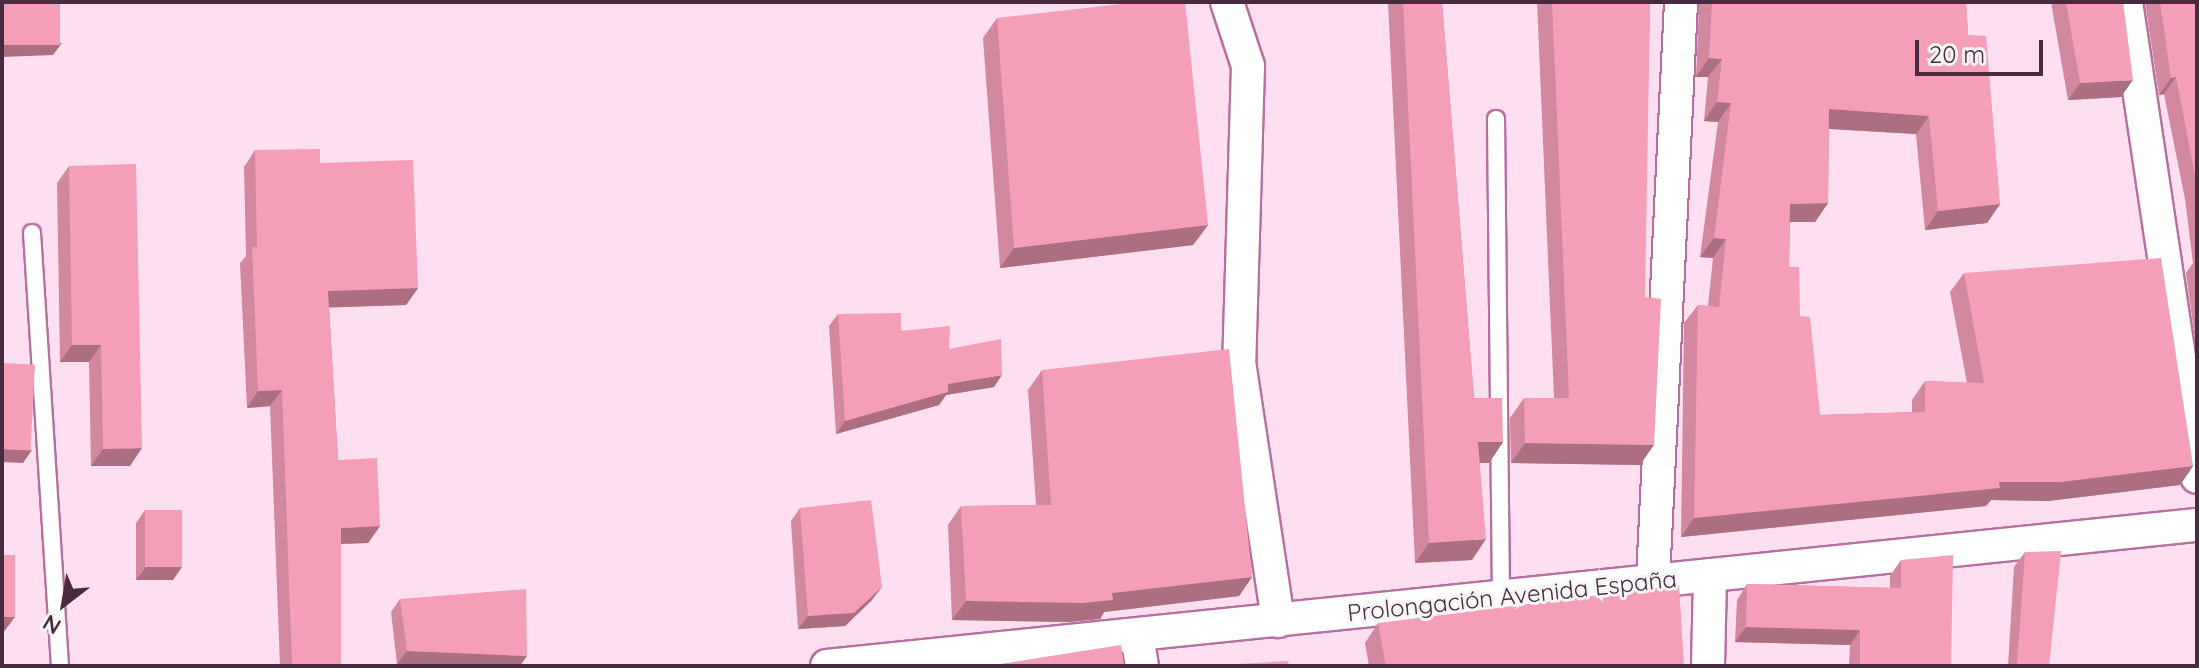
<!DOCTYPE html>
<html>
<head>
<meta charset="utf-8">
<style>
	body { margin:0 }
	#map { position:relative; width:2199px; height:668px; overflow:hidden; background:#fedff2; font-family:Quicksand,sans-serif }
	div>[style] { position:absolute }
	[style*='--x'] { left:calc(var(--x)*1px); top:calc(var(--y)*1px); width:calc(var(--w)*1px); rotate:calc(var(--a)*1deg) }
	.roads { filter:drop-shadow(2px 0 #b6709f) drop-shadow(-2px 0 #b6709f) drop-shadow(0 2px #b6709f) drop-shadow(0 -2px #b6709f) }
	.lane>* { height:16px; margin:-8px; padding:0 8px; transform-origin:8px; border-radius:8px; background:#fff }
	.street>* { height:32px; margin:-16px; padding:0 16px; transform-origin:16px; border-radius:16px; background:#fff }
	.wall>* { inset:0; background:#d2889e }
	.shaded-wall>* { inset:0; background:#ab6f81 }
	.building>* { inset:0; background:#f49eb8; transform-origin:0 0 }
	span { translate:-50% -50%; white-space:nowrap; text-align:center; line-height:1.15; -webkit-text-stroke:6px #f6f6f6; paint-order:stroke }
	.street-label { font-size:24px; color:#492b3f }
	.frame { position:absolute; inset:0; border:4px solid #492b3f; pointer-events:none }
	.north { position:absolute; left:24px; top:564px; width:80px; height:80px; -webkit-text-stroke:6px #f6f6f6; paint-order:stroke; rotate:211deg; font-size:22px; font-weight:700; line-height:32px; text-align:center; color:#492b3f }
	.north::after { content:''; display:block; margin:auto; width:28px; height:36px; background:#492b3f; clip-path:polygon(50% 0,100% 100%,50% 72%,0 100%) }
	.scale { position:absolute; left:1915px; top:40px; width:128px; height:36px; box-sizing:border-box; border:4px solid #492b3f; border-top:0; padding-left:10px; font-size:24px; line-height:28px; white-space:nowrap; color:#492b3f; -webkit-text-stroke:6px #f6f6f6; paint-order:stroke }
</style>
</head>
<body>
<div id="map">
	<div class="roads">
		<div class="lane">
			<i style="--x:1496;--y:119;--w:477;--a:89.4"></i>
			<i style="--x:32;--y:233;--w:434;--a:86.3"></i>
		</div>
		<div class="street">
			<i style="--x:1227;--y:2;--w:67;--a:71.8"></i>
			<i style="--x:1248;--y:66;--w:296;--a:91.7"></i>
			<i style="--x:1239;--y:362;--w:262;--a:81.4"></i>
			<i style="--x:2126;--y:2;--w:480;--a:81.5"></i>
			<i style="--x:1653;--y:579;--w:578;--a:-87.22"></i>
			<i style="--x:1137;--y:635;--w:31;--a:81"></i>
			<i style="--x:827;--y:666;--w:1377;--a:-5.88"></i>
			<i style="--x:1708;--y:666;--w:91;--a:-88.7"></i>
		</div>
	</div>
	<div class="wall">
		<i style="clip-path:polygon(1388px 2px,1442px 2px,1474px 398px,1503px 442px,1489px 463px,1480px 463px,1472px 560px,1415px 563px)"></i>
		<i style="clip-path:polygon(1537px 2px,1650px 2px,1640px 465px,1511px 463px,1510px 418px,1524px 398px,1554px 398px)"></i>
		<i style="clip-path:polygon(1699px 2px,1966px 2px,1968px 35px,2000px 204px,1987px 223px,1925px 230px,1916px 134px,1829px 129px,1828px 203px,1815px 222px,1790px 222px,1789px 267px,1800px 316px,1820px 415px,1912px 412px,1912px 400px,1925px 381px,1967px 383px,1950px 292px,1964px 273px,2193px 466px,2180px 485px,2048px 501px,1991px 500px,1986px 506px,1681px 537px,1684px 323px,1698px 305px,1708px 306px,1713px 258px,1700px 257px,1718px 122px,1704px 121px,1708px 77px,1696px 77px)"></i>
		<i style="clip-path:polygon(2051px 2px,2123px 2px,2121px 97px,2068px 100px)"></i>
		<i style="clip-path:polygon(2145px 2px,2197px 2px,2197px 354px,2186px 273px,2193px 263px,2185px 199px,2164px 94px,2159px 95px)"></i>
		<i style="clip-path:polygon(997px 18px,1208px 225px,1193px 245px,1000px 268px,983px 38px)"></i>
		<i style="clip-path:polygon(255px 150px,320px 163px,418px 288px,406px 305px,329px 307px,338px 460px,380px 526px,368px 543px,341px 544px,341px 666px,280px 666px,270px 406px,247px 408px,240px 263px,246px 256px,244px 167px)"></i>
		<i style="clip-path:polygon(69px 166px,130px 466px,91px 466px,89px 362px,60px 362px,57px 183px)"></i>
		<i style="clip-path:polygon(838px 314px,901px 331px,949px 349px,994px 387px,946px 395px,939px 405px,836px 434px,829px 326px)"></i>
		<i style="clip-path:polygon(1042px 370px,1252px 577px,1239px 596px,1104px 612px,1100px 619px,1069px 622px,952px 620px,948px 525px,961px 506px,1036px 505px,1028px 390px)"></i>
		<i style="clip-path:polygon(800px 508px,872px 600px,845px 626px,798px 629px,791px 521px)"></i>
		<i style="clip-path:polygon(145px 510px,173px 580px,136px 580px,136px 523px)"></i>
		<i style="clip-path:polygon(2025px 552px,2049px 666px,2008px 666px,2014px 567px)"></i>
		<i style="clip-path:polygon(1901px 560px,1951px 666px,1849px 666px,1850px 645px,1735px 642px,1737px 600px,1747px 584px,1890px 588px,1890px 576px)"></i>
		<i style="clip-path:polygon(400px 599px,527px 656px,397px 664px,391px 612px)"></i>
		<i style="clip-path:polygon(1378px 623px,1684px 666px,1369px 666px,1365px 643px)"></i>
	</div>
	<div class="shaded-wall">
		<i style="clip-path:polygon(62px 43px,53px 55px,2px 57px,2px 45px)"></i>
		<i style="clip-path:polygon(1709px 58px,1722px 59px,1708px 77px,1696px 77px)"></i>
		<i style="clip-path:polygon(2176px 77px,2164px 94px,2159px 95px,2171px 78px)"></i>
		<i style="clip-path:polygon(2133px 80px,2121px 97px,2068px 100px,2080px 83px)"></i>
		<i style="clip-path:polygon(1717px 102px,1731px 103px,1718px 122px,1704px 121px)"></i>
		<i style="clip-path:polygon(1829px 109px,1929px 116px,1916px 134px,1816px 128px)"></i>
		<i style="clip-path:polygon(1828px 203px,1815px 222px,1777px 222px,1790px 204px)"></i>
		<i style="clip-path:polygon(2000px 204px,1987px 223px,1925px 230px,1938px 211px)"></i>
		<i style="clip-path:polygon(1208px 225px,1193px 245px,1000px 268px,1014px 248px)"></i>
		<i style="clip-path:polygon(1714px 238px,1726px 239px,1713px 258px,1700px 257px)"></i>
		<i style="clip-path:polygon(418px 288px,406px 305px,316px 308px,328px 291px)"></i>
		<i style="clip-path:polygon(72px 345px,101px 345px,89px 362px,60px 362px)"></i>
		<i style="clip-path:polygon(1002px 375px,994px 387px,946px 395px,939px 405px,836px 434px,845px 421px,948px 384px)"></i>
		<i style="clip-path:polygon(282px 390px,270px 406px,247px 408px,258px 391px)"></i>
		<i style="clip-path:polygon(1478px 442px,1503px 442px,1489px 463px,1464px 462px)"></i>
		<i style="clip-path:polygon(1525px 443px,1654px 445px,1640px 465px,1511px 463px)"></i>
		<i style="clip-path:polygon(142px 448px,130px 466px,91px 466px,103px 449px)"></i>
		<i style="clip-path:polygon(2px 449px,32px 450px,23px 463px,2px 462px)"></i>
		<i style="clip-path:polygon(2193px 466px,2180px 485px,2048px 501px,1991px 500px,1986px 506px,1681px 537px,1694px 518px,1999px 482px)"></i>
		<i style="clip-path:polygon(380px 526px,368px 543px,329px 544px,341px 528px)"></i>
		<i style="clip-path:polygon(1486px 539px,1472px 560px,1415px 563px,1429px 543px)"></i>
		<i style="clip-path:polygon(146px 567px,182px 567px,173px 580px,136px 580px)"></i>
		<i style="clip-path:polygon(1252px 577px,1239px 596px,1104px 612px,1100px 619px,1069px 622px,952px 620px,966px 601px,1112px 593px)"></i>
		<i style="clip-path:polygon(882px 587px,872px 600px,845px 626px,798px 629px,808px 616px)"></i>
		<i style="clip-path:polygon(2px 617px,15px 617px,3px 633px,2px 633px)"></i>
		<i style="clip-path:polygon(1746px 627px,1860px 630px,1850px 645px,1735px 642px)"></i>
		<i style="clip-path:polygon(407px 651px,527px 656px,520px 666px,441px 666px,397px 664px)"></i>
	</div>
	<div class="building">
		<i style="left:2px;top:2px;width:58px;height:43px"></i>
		<i style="clip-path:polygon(1139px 2px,1185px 2px,1208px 225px,1014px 248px,997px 18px)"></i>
		<i style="clip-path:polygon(1403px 2px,1442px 2px,1474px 398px,1502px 398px,1503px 442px,1478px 442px,1486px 539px,1429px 543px)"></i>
		<i style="clip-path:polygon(1552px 2px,1650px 2px,1645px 297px,1661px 299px,1654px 445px,1525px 443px,1524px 398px,1569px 398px)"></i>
		<i style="clip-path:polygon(1712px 2px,1966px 2px,1968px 35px,1986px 36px,2000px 204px,1938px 211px,1929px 116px,1829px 109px,1828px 203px,1790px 204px,1789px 267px,1799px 267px,1800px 316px,1810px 317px,1820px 415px,1925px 412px,1925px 381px,1984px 383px,1964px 273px,2161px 258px,2193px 466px,2061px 482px,1999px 482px,2000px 488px,1694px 518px,1698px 305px,1719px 307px,1726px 239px,1714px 238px,1731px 103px,1717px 102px,1722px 59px,1709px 58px)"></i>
		<i style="clip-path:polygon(2066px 2px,2123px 2px,2133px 80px,2080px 83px)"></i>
		<i style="clip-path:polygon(2160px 2px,2197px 2px,2197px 186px,2176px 77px,2171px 78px)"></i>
		<i style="clip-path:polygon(320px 149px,320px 163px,413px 160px,418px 288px,328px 291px,338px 460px,377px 458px,380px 526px,341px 528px,341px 666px,292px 666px,282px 390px,258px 391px,252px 247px,257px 247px,255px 150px)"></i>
		<i style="clip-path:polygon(136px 164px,142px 448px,103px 449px,101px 345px,72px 345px,69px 166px)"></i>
		<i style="clip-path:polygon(901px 313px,901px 331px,950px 326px,949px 349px,1001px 339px,1002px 375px,948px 384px,948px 392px,845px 421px,838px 314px)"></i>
		<i style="clip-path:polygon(1229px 349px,1252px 577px,1112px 593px,1113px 600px,1083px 603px,966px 601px,961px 506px,1051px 505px,1042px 370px)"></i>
		<i style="left:2px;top:363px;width:33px;height:86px;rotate:3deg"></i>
		<i style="clip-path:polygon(871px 500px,882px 587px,854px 613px,808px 616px,800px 508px)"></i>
		<i style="left:145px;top:510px;width:37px;height:57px"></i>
		<i style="clip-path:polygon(2061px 551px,2049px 666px,2017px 666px,2025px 552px)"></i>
		<i style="left:2px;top:555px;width:13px;height:62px"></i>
		<i style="clip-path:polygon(1953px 555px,1951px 666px,1860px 666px,1860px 630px,1746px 627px,1747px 584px,1901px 588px,1901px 560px)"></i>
		<i style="clip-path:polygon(1679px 585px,1684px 666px,1386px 666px,1378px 623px)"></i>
		<i style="clip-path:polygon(526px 589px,527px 656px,407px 651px,400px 599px)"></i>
		<i style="clip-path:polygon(1121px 645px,1124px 666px,988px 666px)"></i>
		<i style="clip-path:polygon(1287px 661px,1290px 666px,1204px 666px)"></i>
	</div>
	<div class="street-label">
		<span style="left:1512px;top:596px;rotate:-6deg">Prolongación Avenida España</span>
	</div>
	<div class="frame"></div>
	<div class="north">N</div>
	<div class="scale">20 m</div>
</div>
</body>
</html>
